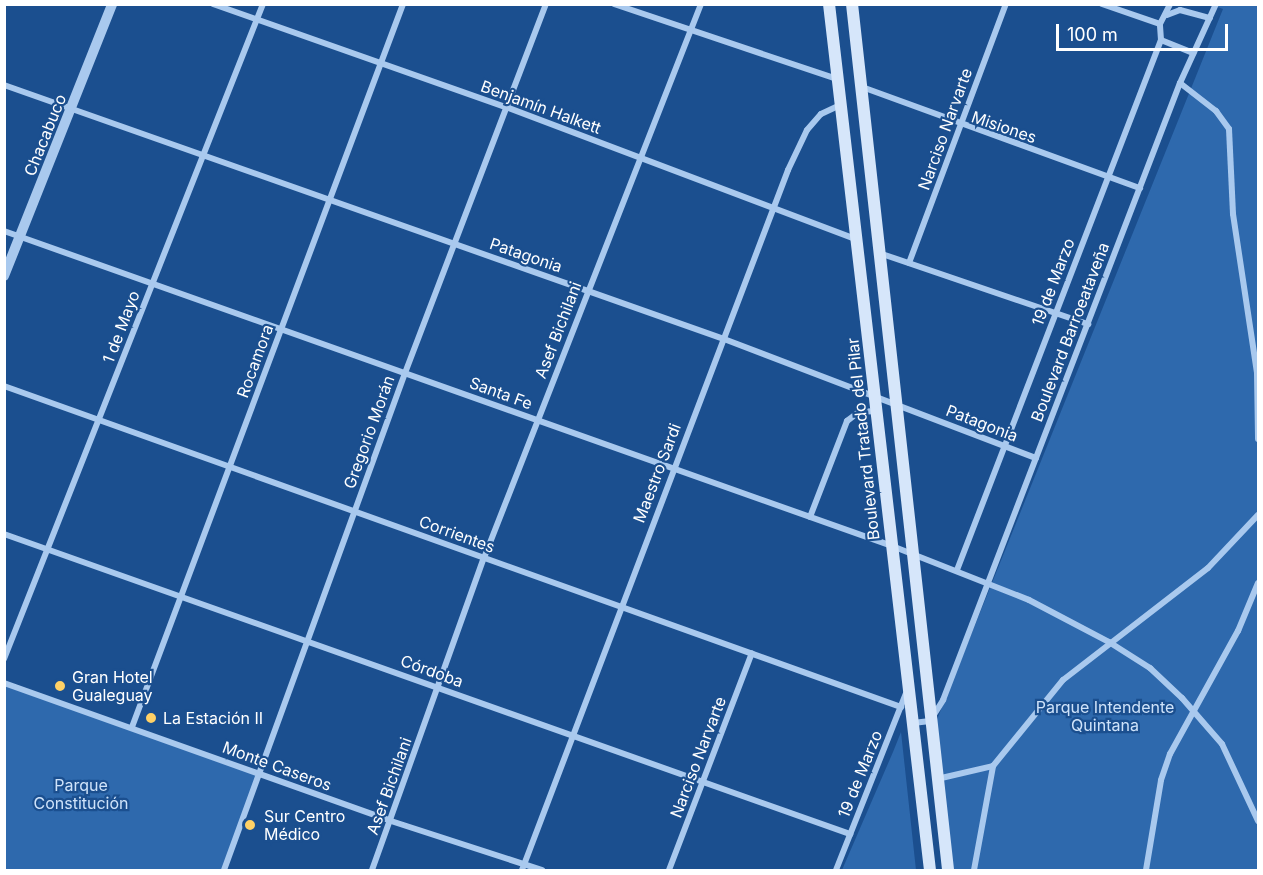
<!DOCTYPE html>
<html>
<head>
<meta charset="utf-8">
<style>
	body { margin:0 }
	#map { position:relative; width:1263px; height:875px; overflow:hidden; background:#1b4f8f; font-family:Inter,sans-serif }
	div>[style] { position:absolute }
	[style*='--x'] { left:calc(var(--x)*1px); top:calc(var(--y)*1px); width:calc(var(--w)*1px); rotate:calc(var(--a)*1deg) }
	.green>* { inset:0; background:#2e69ad }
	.minor>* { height:6px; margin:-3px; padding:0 3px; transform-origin:3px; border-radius:3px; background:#a9c9ee }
	.tertiary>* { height:10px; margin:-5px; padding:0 5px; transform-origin:5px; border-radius:5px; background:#a9c9ee }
	.secondary>* { height:12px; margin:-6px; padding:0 6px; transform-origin:6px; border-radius:6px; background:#d6e6fa }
	.dots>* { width:16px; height:16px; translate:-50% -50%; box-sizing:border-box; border:3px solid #1b4f8f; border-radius:50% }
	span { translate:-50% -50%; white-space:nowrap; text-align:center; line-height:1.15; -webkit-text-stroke:4.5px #1b4f8f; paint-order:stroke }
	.street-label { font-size:16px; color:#fff }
	.poi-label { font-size:16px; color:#fff }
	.left { translate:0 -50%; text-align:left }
	.park-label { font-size:16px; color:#cfe3fa }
	.frame { position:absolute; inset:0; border:6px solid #fff; pointer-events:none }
	.scale { position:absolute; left:1056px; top:24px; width:172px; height:27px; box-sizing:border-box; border:3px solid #fff; border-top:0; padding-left:8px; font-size:18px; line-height:21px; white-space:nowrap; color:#fff; -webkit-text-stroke:4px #1b4f8f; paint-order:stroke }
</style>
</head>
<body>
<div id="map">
	<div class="green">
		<i style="clip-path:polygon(1212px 5px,1258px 5px,1258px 870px,953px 870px,936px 722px,1223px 9px)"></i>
		<i style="clip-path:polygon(5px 683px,259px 774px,223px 870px,5px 870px)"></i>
		<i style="clip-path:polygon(901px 732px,916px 870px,842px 870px,893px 752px)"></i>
	</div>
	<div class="minor">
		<i style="--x:213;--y:4;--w:311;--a:19.4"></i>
		<i style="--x:506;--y:107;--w:376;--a:20.7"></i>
		<i style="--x:614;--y:4;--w:235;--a:18.6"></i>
		<i style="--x:1102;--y:4;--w:61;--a:19"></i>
		<i style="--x:1167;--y:15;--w:14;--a:-21"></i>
		<i style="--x:1180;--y:10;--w:31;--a:15"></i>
		<i style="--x:1161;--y:40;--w:35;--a:22"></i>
		<i style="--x:1180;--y:83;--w:46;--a:37.9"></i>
		<i style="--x:1216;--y:111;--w:22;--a:54"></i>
		<i style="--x:1229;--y:129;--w:85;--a:87.3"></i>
		<i style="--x:1233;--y:214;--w:161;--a:81.4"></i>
		<i style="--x:1257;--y:373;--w:66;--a:89.1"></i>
		<i style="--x:4;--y:85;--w:763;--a:19.43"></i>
		<i style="--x:724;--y:339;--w:334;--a:20.9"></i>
		<i style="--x:862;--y:87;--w:296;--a:20"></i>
		<i style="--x:4;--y:231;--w:942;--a:19.53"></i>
		<i style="--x:892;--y:546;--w:147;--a:21.5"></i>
		<i style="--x:1029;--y:600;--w:90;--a:27.7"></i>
		<i style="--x:1109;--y:642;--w:49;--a:32.4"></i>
		<i style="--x:1150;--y:668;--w:44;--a:43.2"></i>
		<i style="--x:1182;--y:698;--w:61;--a:49"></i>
		<i style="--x:1222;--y:744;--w:85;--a:64.9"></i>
		<i style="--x:882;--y:254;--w:218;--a:18.8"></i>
		<i style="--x:909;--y:263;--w:277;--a:-69.5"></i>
		<i style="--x:4;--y:386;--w:953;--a:19.69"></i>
		<i style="--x:810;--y:517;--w:103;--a:-68.9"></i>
		<i style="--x:847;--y:421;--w:15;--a:-37"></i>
		<i style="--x:859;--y:412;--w:17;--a:-3"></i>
		<i style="--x:4;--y:534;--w:898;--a:19.53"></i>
		<i style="--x:957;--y:570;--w:568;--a:-68.95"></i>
		<i style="--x:1161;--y:40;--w:16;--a:-94"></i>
		<i style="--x:1160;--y:24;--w:22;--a:-63"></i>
		<i style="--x:4;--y:659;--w:704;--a:-68.43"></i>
		<i style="--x:4;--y:683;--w:411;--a:19.6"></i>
		<i style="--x:391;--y:821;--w:159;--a:18"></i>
		<i style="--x:913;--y:723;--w:17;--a:-7"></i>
		<i style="--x:930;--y:721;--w:25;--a:-58"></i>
		<i style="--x:943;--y:700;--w:661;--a:-68.99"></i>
		<i style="--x:1180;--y:83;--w:87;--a:-65.5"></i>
		<i style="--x:132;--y:727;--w:772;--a:-69.45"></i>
		<i style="--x:937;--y:779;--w:57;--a:-13.1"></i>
		<i style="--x:993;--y:766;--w:111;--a:-50.9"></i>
		<i style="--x:1063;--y:680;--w:183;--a:-37.7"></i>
		<i style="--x:1208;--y:568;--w:73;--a:-46.7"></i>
		<i style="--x:224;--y:870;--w:529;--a:-69.99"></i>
		<i style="--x:405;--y:373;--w:395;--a:-69.1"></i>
		<i style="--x:372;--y:870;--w:331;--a:-70.3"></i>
		<i style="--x:484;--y:558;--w:595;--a:-68.61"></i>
		<i style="--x:522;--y:870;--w:749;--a:-69.19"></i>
		<i style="--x:788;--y:170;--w:44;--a:-64.6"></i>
		<i style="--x:807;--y:130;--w:21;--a:-49"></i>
		<i style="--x:821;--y:114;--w:23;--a:-25"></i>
		<i style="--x:669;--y:870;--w:232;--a:-69.1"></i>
		<i style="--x:836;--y:870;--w:190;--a:-68.4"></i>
		<i style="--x:974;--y:870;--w:106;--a:-79.6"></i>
		<i style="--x:1146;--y:870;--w:91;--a:-80.5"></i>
		<i style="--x:1161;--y:780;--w:28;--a:-71"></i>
		<i style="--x:1170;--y:754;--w:141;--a:-61.1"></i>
		<i style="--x:1238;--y:631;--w:52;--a:-67.4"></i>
	</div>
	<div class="tertiary">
		<i style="--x:4;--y:276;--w:293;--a:-68.3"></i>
	</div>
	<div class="secondary">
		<i style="--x:829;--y:4;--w:872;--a:83.35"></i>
		<i style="--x:852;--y:4;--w:871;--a:83.67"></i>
	</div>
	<div class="dots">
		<i style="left:60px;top:686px;background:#ffd166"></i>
		<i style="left:151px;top:718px;background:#ffd166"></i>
		<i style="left:250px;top:825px;background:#ffd166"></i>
	</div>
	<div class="street-label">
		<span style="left:541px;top:107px;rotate:20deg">Benjamín Halkett</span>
		<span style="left:1004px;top:127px;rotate:19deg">Misiones</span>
		<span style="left:945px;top:129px;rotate:-70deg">Narciso Narvarte</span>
		<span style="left:45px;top:135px;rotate:-68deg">Chacabuco</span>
		<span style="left:526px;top:255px;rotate:19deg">Patagonia</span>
		<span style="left:1053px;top:282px;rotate:-69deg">19 de Marzo</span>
		<span style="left:121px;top:327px;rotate:-69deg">1 de Mayo</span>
		<span style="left:558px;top:330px;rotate:-69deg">Asef Bichilani</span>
		<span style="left:1070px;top:332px;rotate:-69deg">Boulevard Barroeataveña</span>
		<span style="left:255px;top:361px;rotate:-70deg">Rocamora</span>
		<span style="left:501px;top:393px;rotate:20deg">Santa Fe</span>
		<span style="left:982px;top:423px;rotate:21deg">Patagonia</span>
		<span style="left:369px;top:432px;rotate:-70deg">Gregorio Morán</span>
		<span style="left:863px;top:439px;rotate:-96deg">Boulevard Tratado del Pilar</span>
		<span style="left:657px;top:473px;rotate:-69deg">Maestro Sardi</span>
		<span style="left:457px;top:534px;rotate:20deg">Corrientes</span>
		<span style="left:432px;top:671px;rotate:20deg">Córdoba</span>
		<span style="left:698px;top:757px;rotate:-69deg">Narciso Narvarte</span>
		<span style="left:277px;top:766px;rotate:20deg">Monte Caseros</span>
		<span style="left:860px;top:774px;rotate:-68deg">19 de Marzo</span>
		<span style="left:389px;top:786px;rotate:-70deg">Asef Bichilani</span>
	</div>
	<div class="poi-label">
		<span class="left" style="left:72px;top:686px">Gran Hotel<br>Gualeguay</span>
		<span class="left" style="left:163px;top:718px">La Estación II</span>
		<span class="left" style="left:264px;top:825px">Sur Centro<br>Médico</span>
	</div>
	<div class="park-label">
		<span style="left:1105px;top:716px">Parque Intendente<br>Quintana</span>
		<span style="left:81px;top:794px">Parque<br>Constitución</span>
	</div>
	<div class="frame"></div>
	<div class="scale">100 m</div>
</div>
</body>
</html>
